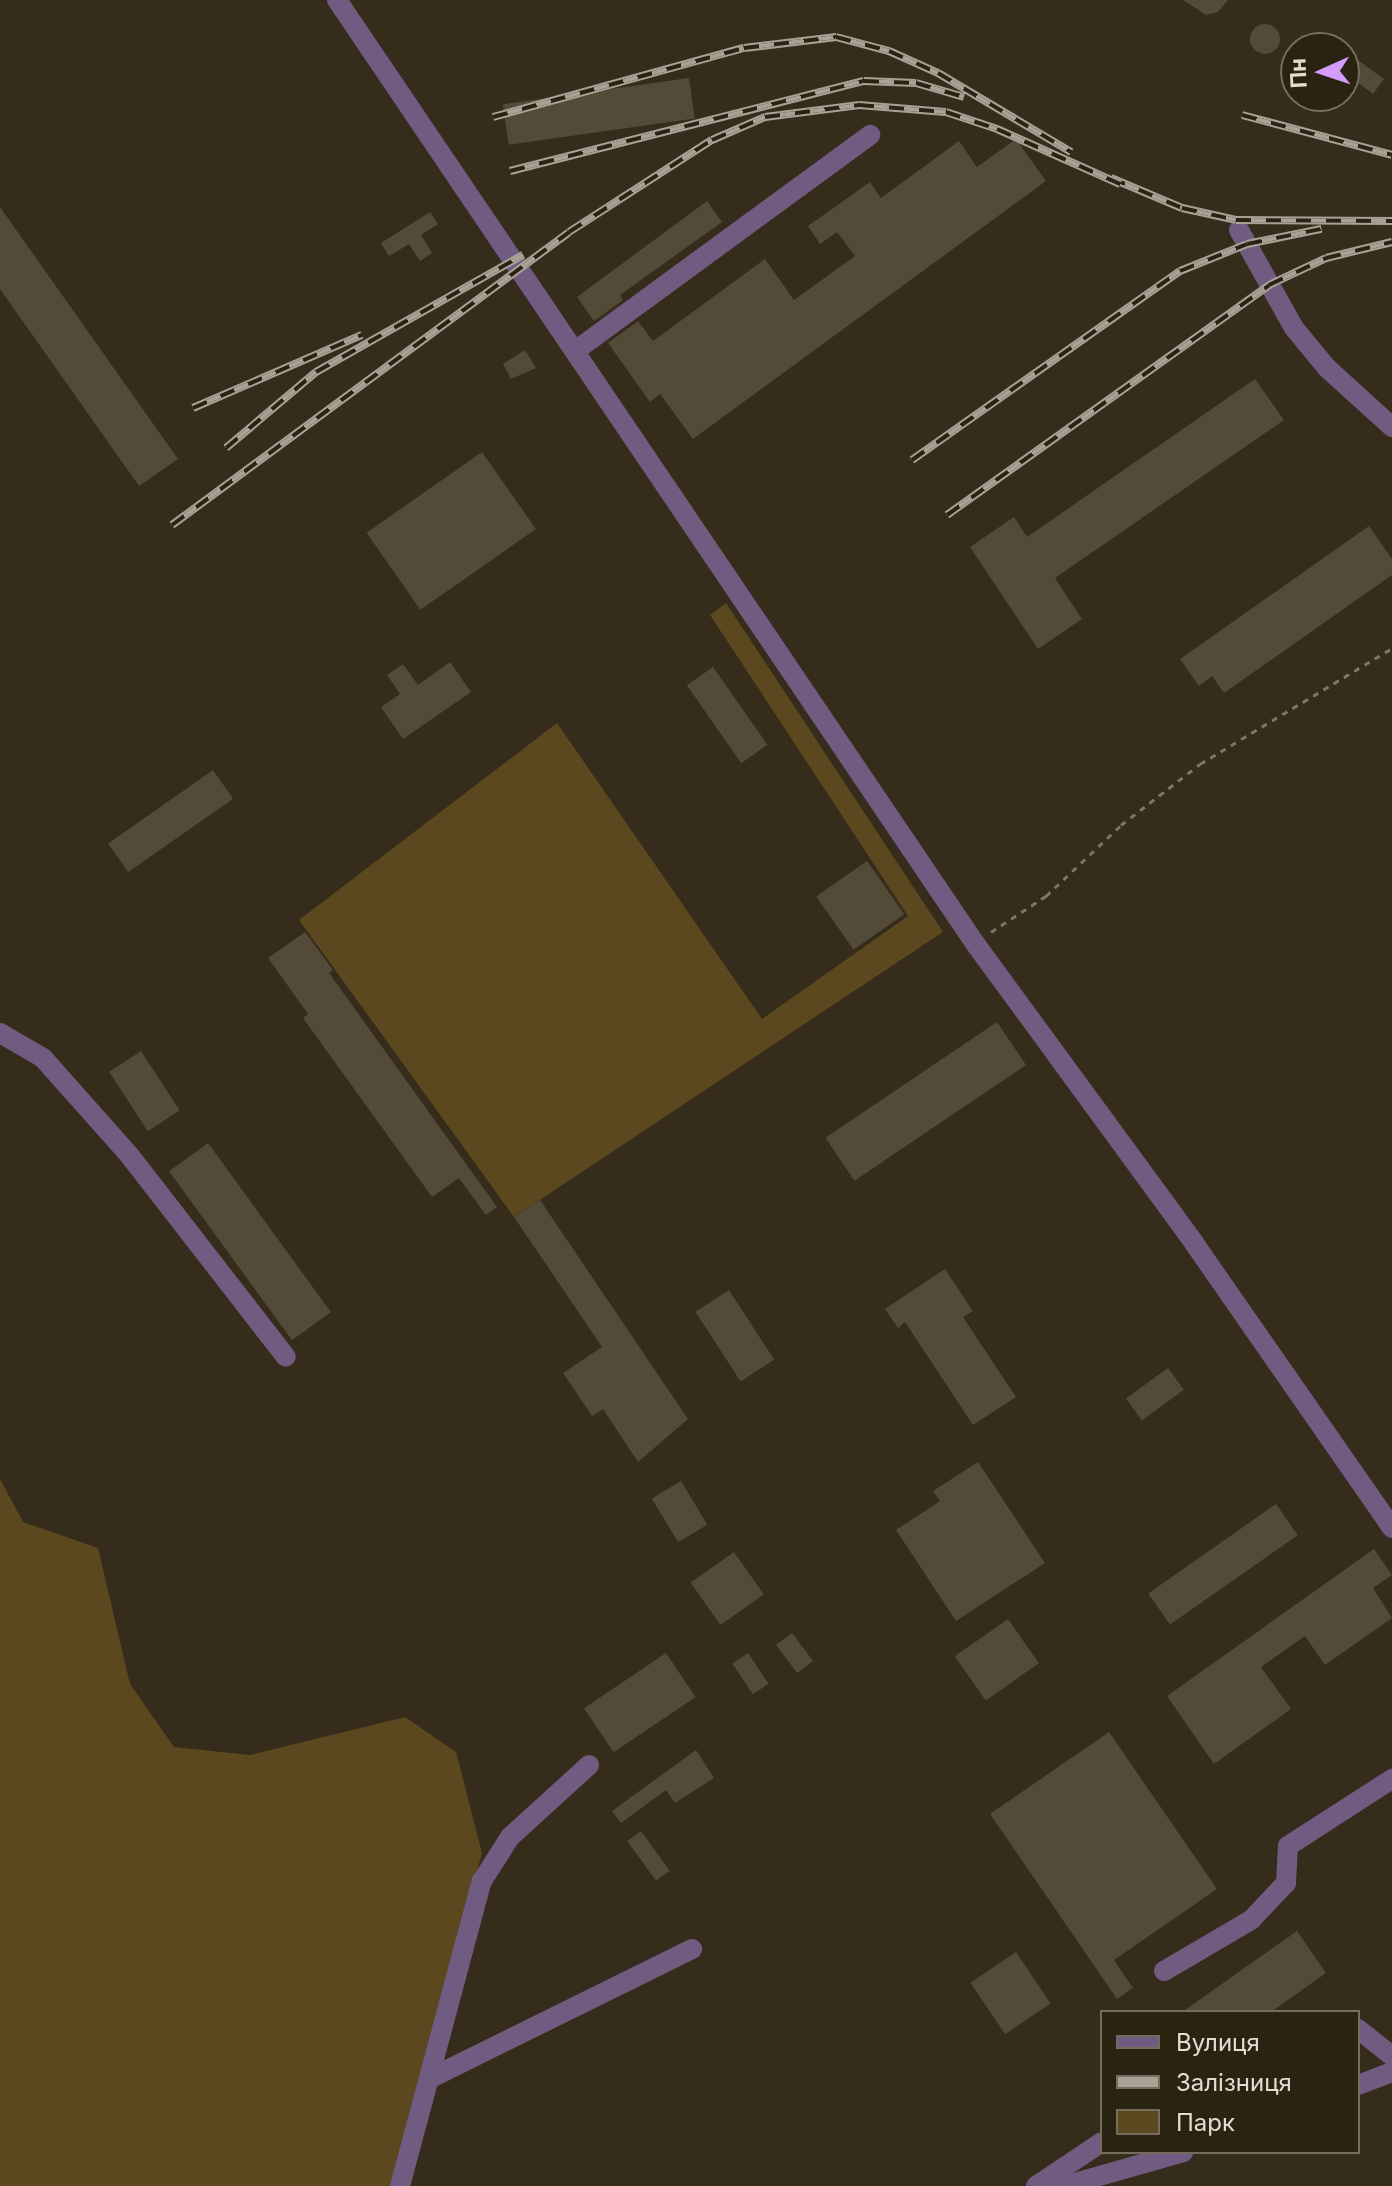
<!DOCTYPE html>
<html>
<head>
<meta charset="utf-8">
<style>
	body { margin:0 }
	#map { position:relative; width:1392px; height:2186px; overflow:hidden; background:#352c1b; font-family:Inter,sans-serif }
	div>[style] { position:absolute }
	[style*='--x'] { left:calc(var(--x)*1px); top:calc(var(--y)*1px); width:calc(var(--w)*1px); rotate:calc(var(--a)*1deg) }
	.green>* { inset:0; background:#5b481f }
	.building>* { inset:0; background:#534a38; transform-origin:0 0 }
	.round { border-radius:50% }
	.path>* { height:3px; margin-top:-1.5px; transform-origin:0; background:repeating-linear-gradient(90deg,#7d7667 0 6px,transparent 0 12px) }
	.minor>* { height:20px; margin:-10px; padding:0 10px; transform-origin:10px; border-radius:10px; background:#705b81 }
	.rail>* { height:8px; margin-top:-4px; transform-origin:0; background:repeating-linear-gradient(90deg,#2b2311 0 15px,#a8a195 0 30px); box-sizing:border-box; border-block:2px solid #a8a195 }
	span { translate:-50% -50%; white-space:nowrap; text-align:center; line-height:1.15; -webkit-text-stroke:6px #2b2311; paint-order:stroke }
	.legend { position:absolute; left:1100px; top:2010px; width:260px; height:144px; box-sizing:border-box; background:#2b2311; border:2px solid #746d5e; margin:0; padding:10px 14px; list-style:none; font-size:24px; color:#e2dcd2 }
	.legend li { display:flex; align-items:center; gap:16px; height:40px }
	.legend b { width:40px; border:2px solid #746d5e }
	.north { position:absolute; left:1280px; top:32px; width:80px; height:80px; box-sizing:border-box; background:#2b2311; border:2px solid #746d5e; border-radius:50%; rotate:267deg; font-size:22px; font-weight:700; line-height:32px; text-align:center; color:#e2dcd2 }
	.north::after { content:''; display:block; margin:auto; width:28px; height:36px; background:#d39cfc; clip-path:polygon(50% 0,100% 100%,50% 72%,0 100%) }
</style>
</head>
<body>
<div id="map">
	<div class="green">
		<i style="clip-path:polygon(726px 603px,943px 932px,514px 1217px,299px 920px,557px 723px,762px 1019px,908px 916px,710px 615px)"></i>
		<i style="clip-path:polygon(0 1479px,23px 1522px,98px 1548px,130px 1684px,174px 1747px,250px 1755px,405px 1717px,456px 1752px,482px 1853px,390px 2186px,0 2186px)"></i>
	</div>
	<div class="building">
		<i style="clip-path:polygon(1183px 0,1228px 0,1218px 12px,1206px 15px)"></i>
		<i class="round" style="left:1250px;top:24px;width:30px;height:30px"></i>
		<i style="clip-path:polygon(1344px 50px,1384px 79px,1373px 94px,1344px 72px)"></i>
		<i style="left:689px;top:78px;width:41px;height:188px;rotate:82deg"></i>
		<i style="clip-path:polygon(1016px 139px,1046px 181px,693px 439px,660px 394px,650px 402px,608px 343px,638px 321px,653px 341px,765px 259px,794px 300px,855px 256px,837px 232px,820px 244px,808px 226px,870px 182px,881px 198px,959px 141px,977px 167px)"></i>
		<i style="clip-path:polygon(707px 201px,722px 222px,620px 295px,623px 300px,594px 321px,577px 297px)"></i>
		<i style="clip-path:polygon(0 207px,178px 459px,139px 486px,0 289px)"></i>
		<i style="clip-path:polygon(430px 212px,438px 224px,421px 235px,432px 253px,420px 261px,409px 244px,389px 256px,381px 243px)"></i>
		<i style="clip-path:polygon(525px 350px,536px 368px,511px 379px,503px 364px)"></i>
		<i style="clip-path:polygon(1255px 379px,1284px 420px,1055px 578px,1082px 619px,1038px 649px,970px 547px,1014px 517px,1027px 537px)"></i>
		<i style="left:482px;top:452px;width:94px;height:141px;rotate:55deg"></i>
		<i style="clip-path:polygon(1369px 526px,1392px 559px,1392px 575px,1224px 693px,1212px 676px,1199px 686px,1180px 659px)"></i>
		<i style="clip-path:polygon(450px 662px,471px 692px,403px 739px,381px 707px,400px 694px,387px 675px,403px 664px,418px 685px)"></i>
		<i style="left:713px;top:667px;width:95px;height:32px;rotate:55deg"></i>
		<i style="left:213px;top:770px;width:35px;height:128px;rotate:55deg"></i>
		<i style="left:867px;top:861px;width:65px;height:62px;rotate:55deg"></i>
		<i style="clip-path:polygon(305px 932px,333px 970px,329px 973px,497px 1207px,486px 1215px,459px 1178px,432px 1197px,303px 1018px,308px 1014px,268px 958px)"></i>
		<i style="left:997px;top:1022px;width:52px;height:207px;rotate:56deg"></i>
		<i style="left:141px;top:1051px;width:71px;height:38px;rotate:57deg"></i>
		<i style="left:208px;top:1143px;width:209px;height:48px;rotate:54deg"></i>
		<i style="clip-path:polygon(540px 1200px,688px 1419px,638px 1462px,603px 1409px,592px 1416px,563px 1373px,602px 1347px,514px 1217px)"></i>
		<i style="clip-path:polygon(945px 1269px,973px 1311px,963px 1317px,1016px 1397px,973px 1425px,905px 1322px,898px 1328px,885px 1309px)"></i>
		<i style="left:729px;top:1290px;width:83px;height:40px;rotate:57deg"></i>
		<i style="left:1168px;top:1368px;width:27px;height:52px;rotate:54deg"></i>
		<i style="clip-path:polygon(978px 1462px,1045px 1563px,956px 1621px,896px 1530px,940px 1501px,933px 1491px)"></i>
		<i style="left:681px;top:1481px;width:51px;height:34px;rotate:59deg"></i>
		<i style="left:1276px;top:1504px;width:38px;height:156px;rotate:55deg"></i>
		<i style="clip-path:polygon(1374px 1549px,1392px 1575px,1373px 1588px,1392px 1618px,1325px 1665px,1305px 1636px,1261px 1667px,1291px 1709px,1214px 1764px,1167px 1696px)"></i>
		<i style="left:734px;top:1552px;width:52px;height:53px;rotate:55deg"></i>
		<i style="left:1008px;top:1619px;width:54px;height:65px;rotate:55deg"></i>
		<i style="left:792px;top:1633px;width:35px;height:20px;rotate:53deg"></i>
		<i style="left:666px;top:1653px;width:53px;height:99px;rotate:56deg"></i>
		<i style="left:748px;top:1653px;width:37px;height:19px;rotate:56deg"></i>
		<i style="clip-path:polygon(1109px 1732px,1217px 1889px,1114px 1960px,1133px 1988px,1117px 1999px,990px 1814px)"></i>
		<i style="clip-path:polygon(696px 1750px,714px 1778px,675px 1803px,666px 1790px,621px 1823px,612px 1811px)"></i>
		<i style="left:641px;top:1831px;width:49px;height:17px;rotate:54deg"></i>
		<i style="clip-path:polygon(1297px 1931px,1326px 1973px,1271px 2012px,1182px 2012px)"></i>
		<i style="left:1016px;top:1952px;width:62px;height:55px;rotate:56deg"></i>
	</div>
	<div class="path">
		<i style="--x:991;--y:932;--w:66;--a:-33.2"></i>
		<i style="--x:1046;--y:896;--w:103;--a:-43.4"></i>
		<i style="--x:1121;--y:825;--w:100;--a:-37.7"></i>
		<i style="--x:1200;--y:764;--w:224;--a:-31.1"></i>
	</div>
	<div class="minor">
		<i style="--x:337;--y:0;--w:1137;--a:55.93"></i>
		<i style="--x:974;--y:942;--w:373;--a:53.8"></i>
		<i style="--x:1194;--y:1243;--w:347;--a:55.2"></i>
		<i style="--x:1239;--y:230;--w:112;--a:60.7"></i>
		<i style="--x:1294;--y:328;--w:52;--a:50.5"></i>
		<i style="--x:1327;--y:368;--w:88;--a:42.2"></i>
		<i style="--x:575;--y:351;--w:366;--a:-36.2"></i>
		<i style="--x:0;--y:1033;--w:50;--a:30.2"></i>
		<i style="--x:43;--y:1058;--w:131;--a:48.4"></i>
		<i style="--x:130;--y:1156;--w:254;--a:52.2"></i>
		<i style="--x:1164;--y:1971;--w:101;--a:-30.4"></i>
		<i style="--x:1251;--y:1920;--w:51;--a:-46.6"></i>
		<i style="--x:1286;--y:1883;--w:37;--a:-87"></i>
		<i style="--x:1288;--y:1846;--w:124;--a:-32.8"></i>
		<i style="--x:1358;--y:2029;--w:43;--a:38.5"></i>
		<i style="--x:433;--y:2077;--w:289;--a:-26.3"></i>
		<i style="--x:1358;--y:2085;--w:36;--a:-21"></i>
		<i style="--x:400;--y:2186;--w:316;--a:-75"></i>
		<i style="--x:482;--y:1881;--w:52;--a:-57.5"></i>
		<i style="--x:510;--y:1837;--w:107;--a:-42.3"></i>
		<i style="--x:1036;--y:2186;--w:79;--a:-33.7"></i>
		<i style="--x:1064;--y:2186;--w:124;--a:-15.9"></i>
	</div>
	<div class="rail">
		<i style="--x:1242;--y:115;--w:155;--a:14.9"></i>
		<i style="--x:493;--y:117;--w:260;--a:-15.4"></i>
		<i style="--x:744;--y:48;--w:93;--a:-6.8"></i>
		<i style="--x:836;--y:37;--w:55;--a:14.8"></i>
		<i style="--x:889;--y:51;--w:54;--a:24.2"></i>
		<i style="--x:938;--y:73;--w:155;--a:30.7"></i>
		<i style="--x:510;--y:171;--w:365;--a:-14.3"></i>
		<i style="--x:864;--y:81;--w:52;--a:2.2"></i>
		<i style="--x:916;--y:83;--w:50;--a:16.3"></i>
		<i style="--x:1111;--y:178;--w:77;--a:22.9"></i>
		<i style="--x:1182;--y:208;--w:55;--a:12.5"></i>
		<i style="--x:1236;--y:220;--w:156;--a:0.4"></i>
		<i style="--x:193;--y:408;--w:184;--a:-23.4"></i>
		<i style="--x:226;--y:448;--w:118;--a:-40.2"></i>
		<i style="--x:316;--y:372;--w:238;--a:-29.5"></i>
		<i style="--x:912;--y:460;--w:328;--a:-35.2"></i>
		<i style="--x:1180;--y:271;--w:72;--a:-21.9"></i>
		<i style="--x:1247;--y:244;--w:76;--a:-11.5"></i>
		<i style="--x:947;--y:515;--w:396;--a:-35.5"></i>
		<i style="--x:1269;--y:285;--w:63;--a:-25.3"></i>
		<i style="--x:1326;--y:258;--w:68;--a:-13.6"></i>
		<i style="--x:172;--y:525;--w:493;--a:-36.4"></i>
		<i style="--x:569;--y:232;--w:170;--a:-32.8"></i>
		<i style="--x:712;--y:140;--w:58;--a:-23.5"></i>
		<i style="--x:765;--y:117;--w:95;--a:-7.3"></i>
		<i style="--x:859;--y:105;--w:87;--a:4.6"></i>
		<i style="--x:946;--y:112;--w:54;--a:18.4"></i>
		<i style="--x:997;--y:129;--w:135;--a:24.1"></i>
	</div>
	<ul class="legend">
	<li><b style="height:10px;background:#705b81"></b>Вулиця</li>
	<li><b style="height:10px;background:#a8a195"></b>Залізниця</li>
	<li><b style="height:22px;background:#5b481f"></b>Парк</li>
	</ul>
	<div class="north">Пн</div>
</div>
</body>
</html>
